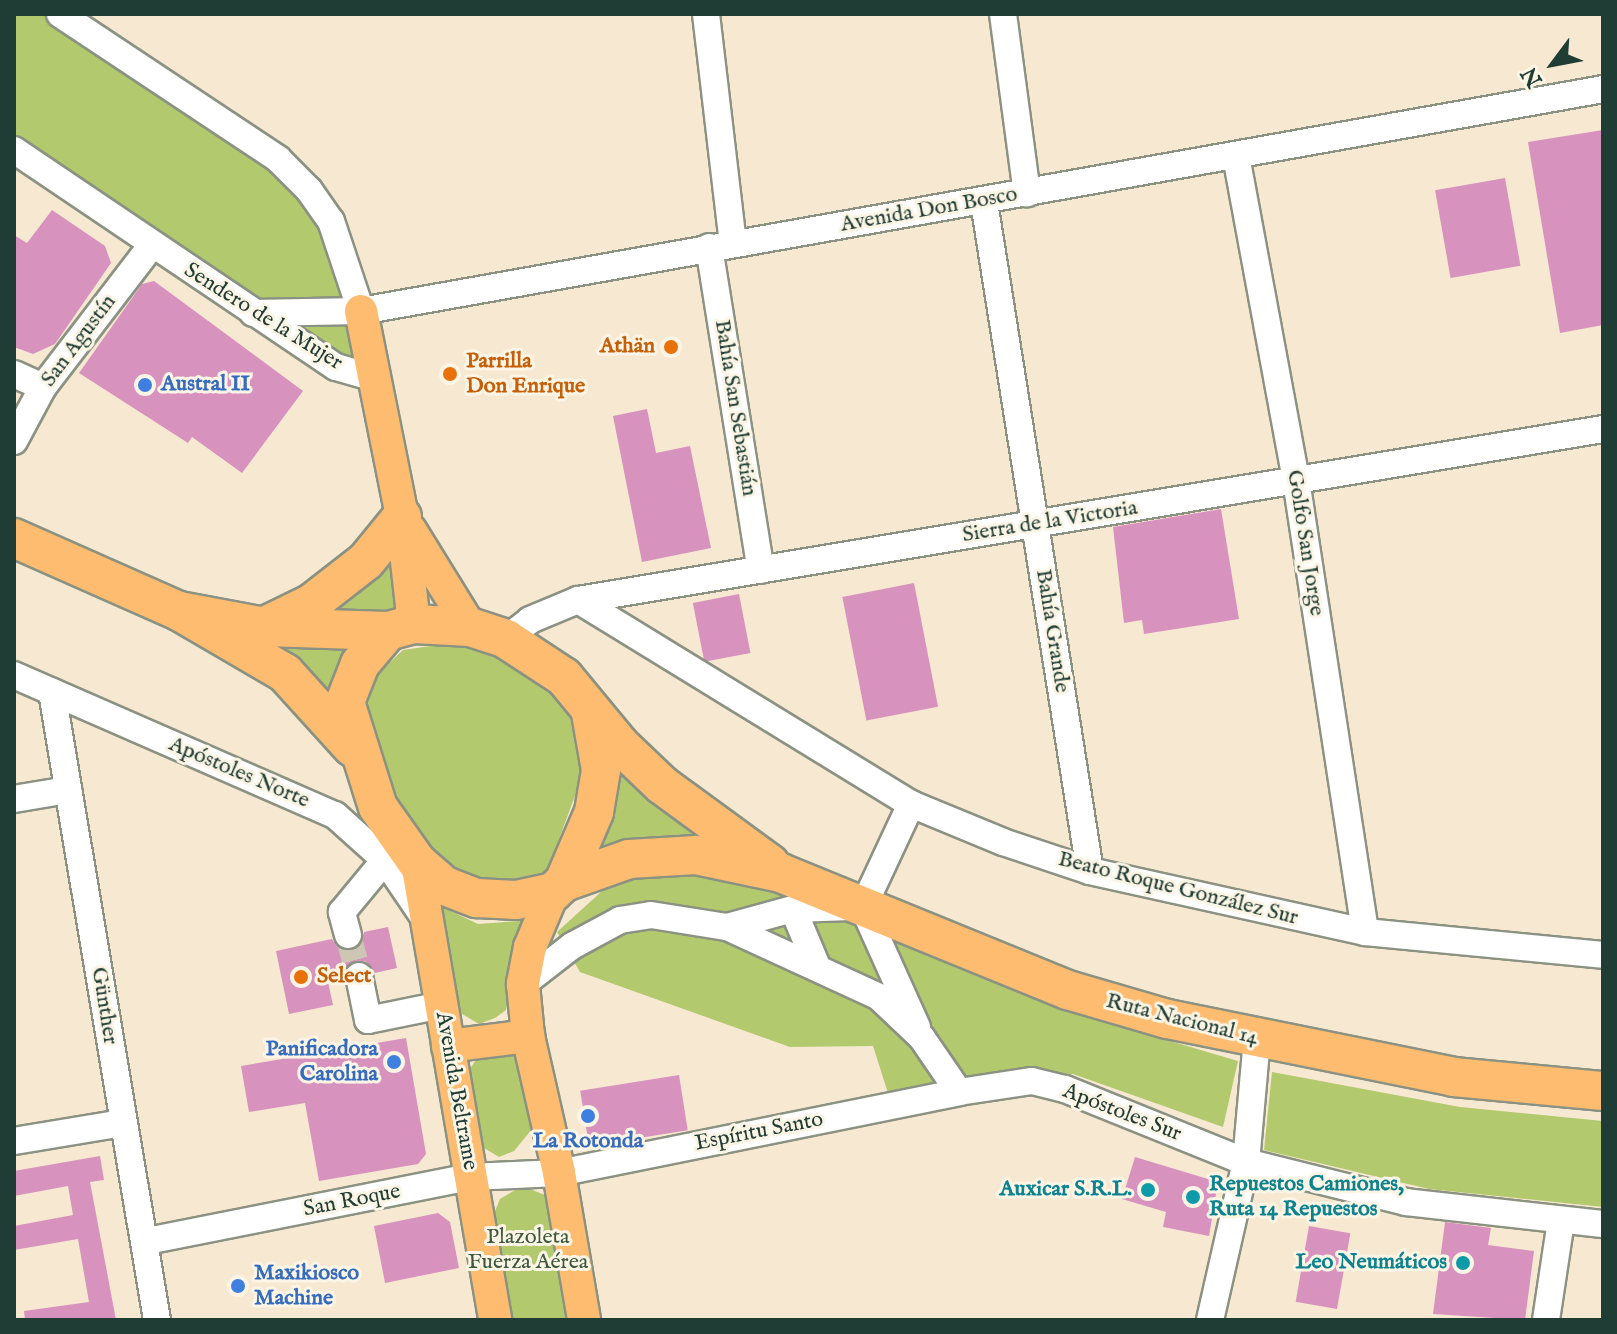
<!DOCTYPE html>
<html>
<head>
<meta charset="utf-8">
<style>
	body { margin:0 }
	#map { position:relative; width:1617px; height:1334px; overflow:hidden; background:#f7e8d1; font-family:"IM FELL English",serif }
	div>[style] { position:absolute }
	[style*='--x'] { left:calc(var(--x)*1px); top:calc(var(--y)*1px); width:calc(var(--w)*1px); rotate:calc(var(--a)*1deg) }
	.green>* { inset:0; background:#b2c96e }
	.building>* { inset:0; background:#d892be; transform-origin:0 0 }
	.minor-tunnel>* { height:26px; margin-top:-13px; transform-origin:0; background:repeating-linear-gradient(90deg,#ccc6b2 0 26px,transparent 0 39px) }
	.roads { filter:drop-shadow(2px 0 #8b9282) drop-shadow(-2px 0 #8b9282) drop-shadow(0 2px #8b9282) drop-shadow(0 -2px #8b9282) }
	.minor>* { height:26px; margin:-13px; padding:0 13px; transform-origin:13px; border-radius:13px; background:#fff }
	.major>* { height:32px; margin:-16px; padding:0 16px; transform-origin:16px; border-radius:16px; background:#fdbc70 }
	.highway>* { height:38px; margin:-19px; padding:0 19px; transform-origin:19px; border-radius:19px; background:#fdbc70 }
	.dots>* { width:22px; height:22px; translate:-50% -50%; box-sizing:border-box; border:4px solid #fcf5e5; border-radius:50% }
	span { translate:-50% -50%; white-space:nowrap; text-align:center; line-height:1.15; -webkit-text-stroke:6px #fcf5e5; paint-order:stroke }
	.street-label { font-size:22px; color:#1f3d34 }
	.food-label { font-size:22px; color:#c56008; font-weight:700 }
	.right { translate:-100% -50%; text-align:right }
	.left { translate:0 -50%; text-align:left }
	.shop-label { font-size:22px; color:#366cbe; font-weight:700 }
	.culture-label { font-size:22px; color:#0d838f; font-weight:700 }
	.park-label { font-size:22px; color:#3c5940 }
	.frame { position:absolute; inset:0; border:16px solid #1f3d34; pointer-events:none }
	.north { position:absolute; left:1513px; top:24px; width:80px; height:80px; -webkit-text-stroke:6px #fcf5e5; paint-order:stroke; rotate:238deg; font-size:22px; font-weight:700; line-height:32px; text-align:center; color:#1f3d34 }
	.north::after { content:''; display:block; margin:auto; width:28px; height:36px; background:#1f3d34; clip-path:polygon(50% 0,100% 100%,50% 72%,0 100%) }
</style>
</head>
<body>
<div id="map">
	<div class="green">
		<i style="clip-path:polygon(14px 14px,60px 14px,309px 190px,375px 378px,14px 150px)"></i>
		<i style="clip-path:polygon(391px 547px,400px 620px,312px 619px)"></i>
		<i style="clip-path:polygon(256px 629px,370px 638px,330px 717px)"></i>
		<i style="clip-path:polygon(458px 642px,526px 665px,570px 717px,582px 777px,546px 874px,474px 893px,421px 855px,395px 796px,367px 754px,358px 721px,369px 682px,403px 650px)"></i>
		<i style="clip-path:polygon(609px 751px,724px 845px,580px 871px)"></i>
		<i style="clip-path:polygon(686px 868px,762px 886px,1065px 1010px,1238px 1061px,1223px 1127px,1073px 1074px,1009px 1071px,888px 1093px,873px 1046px,790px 1047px,580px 972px,557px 932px,623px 872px)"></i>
		<i style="clip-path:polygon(438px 905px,478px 924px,532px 920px,506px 1010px,495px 1018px,479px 1024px,452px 1008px)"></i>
		<i style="clip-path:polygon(507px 1048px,517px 1055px,524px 1073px,532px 1129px,514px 1151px,499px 1157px,476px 1143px,465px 1076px,482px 1051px)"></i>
		<i style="clip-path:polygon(1272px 1072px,1460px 1107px,1603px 1121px,1603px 1207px,1429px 1189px,1264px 1150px)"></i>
		<i style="clip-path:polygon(522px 1186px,545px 1195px,551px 1212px,570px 1320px,511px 1320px,493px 1216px,500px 1199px)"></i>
	</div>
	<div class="building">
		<i style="clip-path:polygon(1603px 130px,1603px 325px,1560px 333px,1528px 142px)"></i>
		<i style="left:1505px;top:178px;width:89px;height:71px;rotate:80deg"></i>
		<i style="clip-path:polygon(52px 210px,105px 246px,111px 263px,55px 344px,33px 354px,14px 347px,14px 235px,27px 243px)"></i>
		<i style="clip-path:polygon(154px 281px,303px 391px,242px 473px,192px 437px,188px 443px,79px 373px,142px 284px)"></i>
		<i style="clip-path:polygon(647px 409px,656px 453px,690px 446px,711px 548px,642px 562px,613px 416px)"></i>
		<i style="clip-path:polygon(1221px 509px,1239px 619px,1144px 634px,1142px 620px,1124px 623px,1113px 527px)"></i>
		<i style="left:914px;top:583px;width:126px;height:73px;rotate:79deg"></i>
		<i style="left:739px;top:594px;width:60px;height:47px;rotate:79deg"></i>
		<i style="clip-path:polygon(388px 927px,397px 968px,375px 973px,365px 961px,355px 961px,344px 970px,343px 979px,328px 982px,333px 1005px,289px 1014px,276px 951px,332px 939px,337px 947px,351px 951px,360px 946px,364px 932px)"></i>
		<i style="clip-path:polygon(406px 1038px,426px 1154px,418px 1164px,319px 1181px,305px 1103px,249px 1112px,241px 1066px)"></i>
		<i style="left:679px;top:1075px;width:56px;height:100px;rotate:81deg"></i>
		<i style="clip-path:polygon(100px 1156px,104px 1180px,90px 1182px,116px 1320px,25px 1320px,24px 1311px,89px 1302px,78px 1239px,14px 1250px,14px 1226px,73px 1215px,68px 1186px,14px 1196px,14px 1171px)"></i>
		<i style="clip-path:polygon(1135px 1157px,1218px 1182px,1209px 1236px,1163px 1227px,1166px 1212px,1122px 1199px)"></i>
		<i style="clip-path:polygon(438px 1213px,450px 1222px,459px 1268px,385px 1283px,374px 1226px)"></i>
		<i style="clip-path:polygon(1445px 1222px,1491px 1228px,1488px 1245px,1534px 1251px,1525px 1320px,1433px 1314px)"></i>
		<i style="left:1309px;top:1226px;width:42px;height:77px;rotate:10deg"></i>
	</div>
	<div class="minor-tunnel">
		<i style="--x:348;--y:935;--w:42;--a:75"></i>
	</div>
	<div class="roads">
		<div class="minor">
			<i style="--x:60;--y:14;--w:262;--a:33.6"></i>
			<i style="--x:278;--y:159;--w:44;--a:45"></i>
			<i style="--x:309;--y:190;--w:38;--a:55"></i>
			<i style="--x:331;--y:221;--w:95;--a:71.6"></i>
			<i style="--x:706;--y:14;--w:231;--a:83.3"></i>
			<i style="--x:1003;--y:14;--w:181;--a:82.4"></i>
			<i style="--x:14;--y:150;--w:388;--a:34"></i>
			<i style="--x:336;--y:367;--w:41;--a:15.8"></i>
			<i style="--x:1236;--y:156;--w:330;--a:79.5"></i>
			<i style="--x:1296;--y:480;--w:457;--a:81.3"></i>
			<i style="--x:984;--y:202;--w:677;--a:81"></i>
			<i style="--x:709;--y:247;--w:327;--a:80.9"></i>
			<i style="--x:253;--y:313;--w:108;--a:-1.1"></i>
			<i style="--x:361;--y:311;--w:1262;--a:-10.13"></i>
			<i style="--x:14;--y:374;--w:32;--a:24"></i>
			<i style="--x:14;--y:441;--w:61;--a:-61.8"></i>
			<i style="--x:43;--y:387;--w:178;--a:-52.5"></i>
			<i style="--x:578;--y:600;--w:391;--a:31.5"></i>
			<i style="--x:911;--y:804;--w:100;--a:22.4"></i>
			<i style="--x:1003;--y:842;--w:92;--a:18.4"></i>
			<i style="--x:1090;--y:871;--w:282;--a:12.5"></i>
			<i style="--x:1365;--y:932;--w:239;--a:5.5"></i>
			<i style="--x:506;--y:639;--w:31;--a:-38"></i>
			<i style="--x:530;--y:620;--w:52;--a:-22.6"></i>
			<i style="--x:578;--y:600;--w:1039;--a:-9.47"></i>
			<i style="--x:14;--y:675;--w:350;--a:23.6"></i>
			<i style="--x:335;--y:815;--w:67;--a:42"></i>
			<i style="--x:385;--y:860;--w:71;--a:55.9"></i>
			<i style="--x:52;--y:692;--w:637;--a:80.51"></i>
			<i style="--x:14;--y:799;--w:55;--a:-9.5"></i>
			<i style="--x:863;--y:907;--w:132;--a:65.8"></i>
			<i style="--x:863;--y:907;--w:114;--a:-65"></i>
			<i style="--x:793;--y:909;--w:60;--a:67.3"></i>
			<i style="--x:727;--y:927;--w:68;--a:-15.3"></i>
			<i style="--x:793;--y:909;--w:58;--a:-2"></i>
			<i style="--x:348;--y:935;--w:24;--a:-105"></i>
			<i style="--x:342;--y:912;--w:67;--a:-50.4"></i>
			<i style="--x:359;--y:976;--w:45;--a:78.4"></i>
			<i style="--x:368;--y:1020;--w:75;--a:-11.6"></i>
			<i style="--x:523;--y:984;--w:62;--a:-37.8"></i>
			<i style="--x:572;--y:946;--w:55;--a:-28.4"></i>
			<i style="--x:620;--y:920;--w:31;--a:-9"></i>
			<i style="--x:651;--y:915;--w:77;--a:9"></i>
			<i style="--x:727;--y:927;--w:167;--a:24.7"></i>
			<i style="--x:879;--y:997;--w:59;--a:43.6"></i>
			<i style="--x:922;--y:1038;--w:65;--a:55.6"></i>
			<i style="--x:959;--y:1092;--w:74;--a:-8.6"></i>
			<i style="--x:1032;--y:1081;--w:34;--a:14"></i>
			<i style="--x:1065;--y:1089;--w:195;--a:22"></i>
			<i style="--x:1246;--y:1162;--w:165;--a:14"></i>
			<i style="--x:1406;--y:1202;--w:198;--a:6.4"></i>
			<i style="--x:14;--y:1141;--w:110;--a:-9.4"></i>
			<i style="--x:147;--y:1241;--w:329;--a:-11.2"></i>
			<i style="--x:470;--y:1177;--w:89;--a:-2.6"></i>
			<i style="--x:559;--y:1173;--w:408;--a:-11.4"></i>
			<i style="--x:1210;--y:1320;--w:162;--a:-77.2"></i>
			<i style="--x:1246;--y:1162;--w:123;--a:-84.9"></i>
			<i style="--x:1546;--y:1320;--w:100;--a:-81.4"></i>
		</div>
		<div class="major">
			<i style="--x:361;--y:311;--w:210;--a:78.7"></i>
			<i style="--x:402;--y:517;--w:108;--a:83.6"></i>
			<i style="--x:410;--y:530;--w:114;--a:58.3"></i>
			<i style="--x:417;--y:862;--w:465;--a:80.3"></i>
			<i style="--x:553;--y:892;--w:60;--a:112.7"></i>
			<i style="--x:530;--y:947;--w:38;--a:101"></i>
			<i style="--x:523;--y:984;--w:52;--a:84.5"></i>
			<i style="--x:528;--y:1036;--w:140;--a:77.2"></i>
			<i style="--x:559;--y:1173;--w:149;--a:80.3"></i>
			<i style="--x:448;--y:1046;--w:81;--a:-7.1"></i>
		</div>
		<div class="highway">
			<i style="--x:14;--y:538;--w:180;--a:23.9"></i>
			<i style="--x:179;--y:611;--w:123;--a:30.3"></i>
			<i style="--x:285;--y:673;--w:100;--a:47.8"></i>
			<i style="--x:179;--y:611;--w:87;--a:10.5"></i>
			<i style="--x:265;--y:627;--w:123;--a:1.9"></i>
			<i style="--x:388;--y:631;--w:27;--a:-15"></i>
			<i style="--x:414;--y:624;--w:56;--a:3.1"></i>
			<i style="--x:470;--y:627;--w:38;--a:18"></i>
			<i style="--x:506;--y:639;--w:69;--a:33.2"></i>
			<i style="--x:564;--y:677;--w:88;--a:50.5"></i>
			<i style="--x:620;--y:745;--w:58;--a:43.6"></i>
			<i style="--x:662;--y:785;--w:134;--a:36.2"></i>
			<i style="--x:269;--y:624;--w:48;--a:-26"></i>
			<i style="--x:312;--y:603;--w:68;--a:-37.9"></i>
			<i style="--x:366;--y:561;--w:57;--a:-50.7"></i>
			<i style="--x:388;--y:631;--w:43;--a:130.3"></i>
			<i style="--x:360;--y:664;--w:41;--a:111.5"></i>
			<i style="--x:345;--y:702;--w:110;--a:72.6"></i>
			<i style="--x:378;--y:807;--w:67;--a:54.7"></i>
			<i style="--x:417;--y:862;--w:37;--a:41"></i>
			<i style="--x:445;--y:886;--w:34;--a:21"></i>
			<i style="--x:477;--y:898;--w:39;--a:3"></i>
			<i style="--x:516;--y:900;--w:38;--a:-12"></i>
			<i style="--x:553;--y:892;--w:15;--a:-42"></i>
			<i style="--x:564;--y:882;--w:76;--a:-66.8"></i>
			<i style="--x:594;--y:812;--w:43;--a:-80.5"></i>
			<i style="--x:601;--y:770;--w:58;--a:-100"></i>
			<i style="--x:564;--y:882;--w:69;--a:-19.5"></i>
			<i style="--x:629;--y:859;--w:67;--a:-3.4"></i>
			<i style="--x:696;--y:855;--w:87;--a:12"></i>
			<i style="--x:781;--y:873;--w:310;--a:22.2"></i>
			<i style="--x:1068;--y:990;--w:103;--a:16.3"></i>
			<i style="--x:1167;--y:1019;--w:293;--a:11.4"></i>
			<i style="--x:1454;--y:1077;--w:150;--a:5.4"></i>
		</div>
	</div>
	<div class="dots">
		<i style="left:671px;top:347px;background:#e8710a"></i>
		<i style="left:450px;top:374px;background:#e8710a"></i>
		<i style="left:145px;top:385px;background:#3f7fe0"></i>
		<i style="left:301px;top:977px;background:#e8710a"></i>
		<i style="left:394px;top:1062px;background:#3f7fe0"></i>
		<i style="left:588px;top:1116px;background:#3f7fe0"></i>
		<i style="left:1148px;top:1190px;background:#0f9aa8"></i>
		<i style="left:1193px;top:1197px;background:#0f9aa8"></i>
		<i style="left:1463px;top:1263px;background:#0f9aa8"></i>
		<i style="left:238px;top:1286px;background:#3f7fe0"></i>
	</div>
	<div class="street-label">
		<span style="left:929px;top:210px;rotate:-10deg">Avenida Don Bosco</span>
		<span style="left:263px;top:317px;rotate:32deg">Sendero de la Mujer</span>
		<span style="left:79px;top:341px;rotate:-53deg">San Agustín</span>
		<span style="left:735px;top:408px;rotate:81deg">Bahía San Sebastián</span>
		<span style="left:1050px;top:522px;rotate:-9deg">Sierra de la Victoria</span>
		<span style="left:1305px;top:543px;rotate:81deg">Golfo San Jorge</span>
		<span style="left:1052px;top:631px;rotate:81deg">Bahía Grande</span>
		<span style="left:239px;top:773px;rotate:23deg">Apóstoles Norte</span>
		<span style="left:1178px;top:889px;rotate:14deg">Beato Roque González Sur</span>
		<span style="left:104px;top:1006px;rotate:81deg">Günther</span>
		<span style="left:1182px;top:1020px;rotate:14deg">Ruta Nacional 14</span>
		<span style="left:456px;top:1091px;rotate:80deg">Avenida Beltrame</span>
		<span style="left:1122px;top:1113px;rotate:21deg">Apóstoles Sur</span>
		<span style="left:759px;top:1132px;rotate:-11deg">Espíritu Santo</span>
		<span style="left:352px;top:1201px;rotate:-11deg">San Roque</span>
	</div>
	<div class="food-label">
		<span class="right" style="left:655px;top:347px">Athän</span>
		<span class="left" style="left:466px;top:374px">Parrilla<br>Don Enrique</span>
		<span class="left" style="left:317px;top:977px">Select</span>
	</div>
	<div class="shop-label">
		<span class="left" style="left:161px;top:385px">Austral II</span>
		<span class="right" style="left:378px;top:1062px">Panificadora<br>Carolina</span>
		<span style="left:588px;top:1142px">La Rotonda</span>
		<span class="left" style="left:254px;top:1286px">Maxikiosco<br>Machine</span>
	</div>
	<div class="culture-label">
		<span class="left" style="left:1209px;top:1197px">Repuestos Camiones,<br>Ruta 14 Repuestos</span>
		<span class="right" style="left:1132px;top:1190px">Auxicar S.R.L.</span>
		<span class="right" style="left:1447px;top:1263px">Leo Neumáticos</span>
	</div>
	<div class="park-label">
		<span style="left:528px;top:1250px">Plazoleta<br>Fuerza Aérea</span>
	</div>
	<div class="frame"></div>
	<div class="north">N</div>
</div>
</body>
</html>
